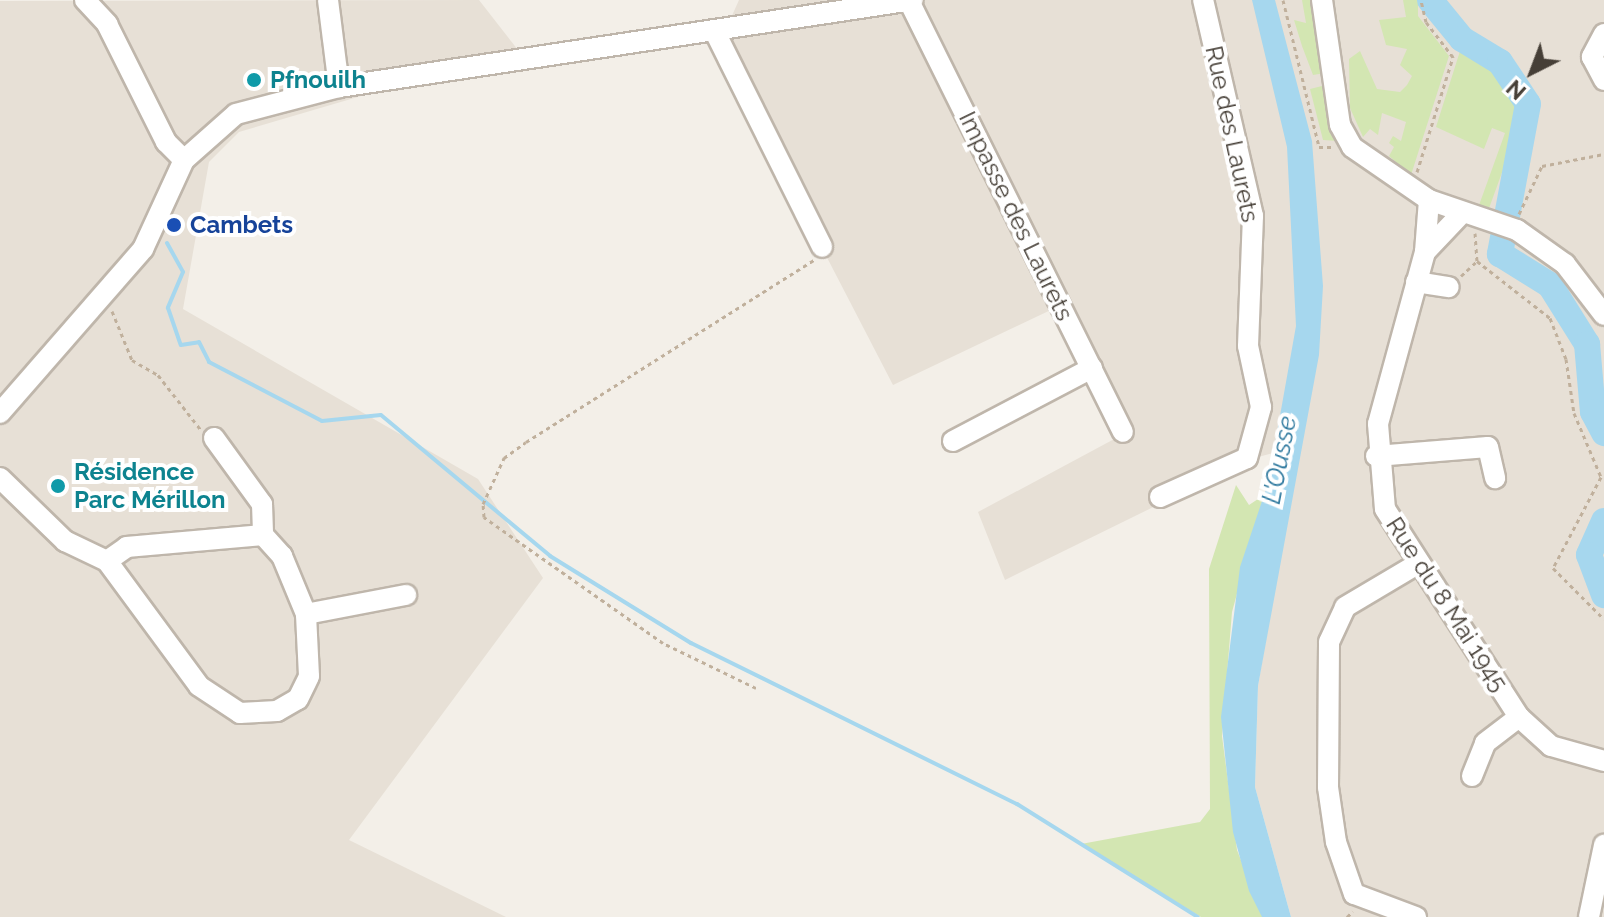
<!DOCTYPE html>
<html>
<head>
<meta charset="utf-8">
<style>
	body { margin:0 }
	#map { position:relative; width:1604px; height:917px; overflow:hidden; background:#f3efe8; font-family:Raleway,sans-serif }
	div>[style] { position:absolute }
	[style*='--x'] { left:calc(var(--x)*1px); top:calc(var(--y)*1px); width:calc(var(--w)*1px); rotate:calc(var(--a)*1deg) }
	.residential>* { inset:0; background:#e7e0d6 }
	.green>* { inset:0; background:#d3e6b2 }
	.water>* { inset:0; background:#a6d7ee }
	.stream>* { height:4px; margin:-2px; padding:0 2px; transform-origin:2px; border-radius:2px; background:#a6d7ee }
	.river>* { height:26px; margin:-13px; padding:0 13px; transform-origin:13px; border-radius:13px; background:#a6d7ee }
	.path>* { height:3px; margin-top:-1.5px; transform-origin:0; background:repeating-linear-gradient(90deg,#c0b09c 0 4px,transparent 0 8px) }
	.roads { filter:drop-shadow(2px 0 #bfb6ab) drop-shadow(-2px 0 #bfb6ab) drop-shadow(0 2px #bfb6ab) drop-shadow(0 -2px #bfb6ab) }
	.minor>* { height:20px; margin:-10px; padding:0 10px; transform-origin:10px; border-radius:10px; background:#fff }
	.dots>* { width:22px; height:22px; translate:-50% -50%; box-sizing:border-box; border:4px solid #fff; border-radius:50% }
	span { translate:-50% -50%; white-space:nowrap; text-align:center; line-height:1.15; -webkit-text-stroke:8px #fff; paint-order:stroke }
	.culture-label { font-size:24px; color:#0d838f; font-weight:700 }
	.left { translate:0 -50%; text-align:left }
	.street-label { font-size:24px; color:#463f37 }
	.transit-label { font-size:24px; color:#164399; font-weight:700 }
	.water-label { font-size:26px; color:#307a9f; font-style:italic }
	.north { position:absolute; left:1492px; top:32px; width:80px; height:80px; -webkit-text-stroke:6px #fff; paint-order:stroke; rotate:222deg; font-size:22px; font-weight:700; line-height:32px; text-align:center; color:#463f37 }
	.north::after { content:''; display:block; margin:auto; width:28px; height:36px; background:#463f37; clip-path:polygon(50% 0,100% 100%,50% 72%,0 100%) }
</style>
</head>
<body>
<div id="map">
	<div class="residential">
		<i style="clip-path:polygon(479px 0,518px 50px,239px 132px,209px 162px,183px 309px,478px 479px,543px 578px,349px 840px,506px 917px,0 917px,0 1px)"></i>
		<i style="clip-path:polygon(739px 0,1604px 0,1604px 917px,1291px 917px,1255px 787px,1258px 686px,1299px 446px,1251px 459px,1005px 580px,978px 512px,1118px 437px,1055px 308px,893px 385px,718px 47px)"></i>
	</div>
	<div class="green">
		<i style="clip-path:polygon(1302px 0,1315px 0,1325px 73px,1313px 75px,1302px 46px,1294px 20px,1306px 23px)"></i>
		<i style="clip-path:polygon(1403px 0,1418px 0,1418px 16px,1449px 56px,1411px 175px,1389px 156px,1394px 147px,1389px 143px,1393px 136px,1401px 141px,1406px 122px,1382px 113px,1378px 135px,1370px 129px,1363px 137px,1350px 108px,1349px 59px,1360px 51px,1377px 89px,1400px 92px,1407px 85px,1412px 76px,1400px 65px,1407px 49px,1386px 45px,1379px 20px,1406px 17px)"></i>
		<i style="clip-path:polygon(1460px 51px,1498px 74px,1515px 105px,1516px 134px,1488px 211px,1478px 208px,1505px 133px,1492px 128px,1484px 149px,1436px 127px)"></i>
		<i style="clip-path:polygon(1326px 85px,1338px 141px,1323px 140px,1310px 89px)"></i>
		<i style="clip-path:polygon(1236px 485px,1249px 505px,1264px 495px,1232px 612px,1222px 736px,1237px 850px,1263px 917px,1201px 917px,1081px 844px,1200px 822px,1210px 809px,1209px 569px)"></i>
	</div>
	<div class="water">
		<i style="clip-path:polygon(1252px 0,1275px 0,1312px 141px,1323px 286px,1319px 355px,1258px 686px,1255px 787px,1291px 917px,1262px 917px,1249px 891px,1233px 832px,1221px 717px,1240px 567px,1268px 483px,1296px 326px,1287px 147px)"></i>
	</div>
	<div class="stream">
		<i style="--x:167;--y:243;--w:33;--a:61"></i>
		<i style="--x:183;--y:272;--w:39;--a:113"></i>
		<i style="--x:168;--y:308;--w:39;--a:71"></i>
		<i style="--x:181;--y:345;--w:18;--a:-9"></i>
		<i style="--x:199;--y:342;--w:22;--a:63"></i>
		<i style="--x:209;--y:362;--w:127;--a:27.6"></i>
		<i style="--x:322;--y:421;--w:59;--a:-5.8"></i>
		<i style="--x:381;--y:415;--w:220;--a:39.8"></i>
		<i style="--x:550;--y:556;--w:166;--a:31.7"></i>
		<i style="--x:691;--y:643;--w:364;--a:26.3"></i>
		<i style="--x:1017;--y:804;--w:213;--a:32"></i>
	</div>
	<div class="river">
		<i style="--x:1430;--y:0;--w:50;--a:50.6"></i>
		<i style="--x:1462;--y:39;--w:44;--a:31.2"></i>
		<i style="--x:1500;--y:62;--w:50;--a:56.3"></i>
		<i style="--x:1528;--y:104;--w:153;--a:100.6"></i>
		<i style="--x:1500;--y:254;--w:59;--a:31.8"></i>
		<i style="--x:1550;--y:285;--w:70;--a:57.9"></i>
		<i style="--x:1587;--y:344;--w:68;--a:85"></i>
		<i style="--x:1593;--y:412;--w:24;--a:62"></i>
		<i style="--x:1604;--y:521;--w:37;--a:114"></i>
		<i style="--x:1589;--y:555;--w:43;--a:69.4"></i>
	</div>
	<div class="path">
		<i style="--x:1283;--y:0;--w:151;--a:76.2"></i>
		<i style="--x:1319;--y:147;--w:13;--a:0"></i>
		<i style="--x:1417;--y:172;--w:121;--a:-72.6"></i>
		<i style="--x:1453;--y:57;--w:44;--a:-127.6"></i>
		<i style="--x:1426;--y:22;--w:23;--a:-103"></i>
		<i style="--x:1519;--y:214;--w:53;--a:-64.4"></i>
		<i style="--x:1542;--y:166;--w:63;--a:-11"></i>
		<i style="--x:1475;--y:233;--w:28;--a:86"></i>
		<i style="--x:1477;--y:261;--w:93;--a:38"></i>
		<i style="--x:1550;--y:318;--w:44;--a:68.7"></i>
		<i style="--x:1566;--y:359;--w:55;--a:81.6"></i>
		<i style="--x:1574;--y:413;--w:69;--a:67.1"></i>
		<i style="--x:1601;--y:477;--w:103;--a:117.8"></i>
		<i style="--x:1553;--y:568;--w:72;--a:45"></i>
		<i style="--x:1461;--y:276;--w:22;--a:-43"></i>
		<i style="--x:112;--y:311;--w:53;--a:67.8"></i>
		<i style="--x:132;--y:360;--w:30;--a:30"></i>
		<i style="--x:158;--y:375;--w:70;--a:52"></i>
		<i style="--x:756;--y:688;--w:103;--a:-154.2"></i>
		<i style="--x:663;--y:643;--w:219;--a:-144.9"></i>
		<i style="--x:484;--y:517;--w:13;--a:-94"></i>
		<i style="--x:483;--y:504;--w:51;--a:-65.5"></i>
		<i style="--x:504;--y:458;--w:27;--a:-36"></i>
		<i style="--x:526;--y:442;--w:341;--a:-32.3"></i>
		<i style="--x:1347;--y:917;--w:8;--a:-45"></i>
	</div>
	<div class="roads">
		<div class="minor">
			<i style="--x:85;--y:0;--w:33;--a:47"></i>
			<i style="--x:107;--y:24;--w:132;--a:63.4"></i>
			<i style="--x:166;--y:142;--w:25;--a:45"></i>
			<i style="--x:328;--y:0;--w:88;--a:82.8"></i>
			<i style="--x:1322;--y:0;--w:126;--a:81.8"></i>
			<i style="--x:1340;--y:125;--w:25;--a:61"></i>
			<i style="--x:1352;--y:147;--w:93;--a:34.5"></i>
			<i style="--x:1429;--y:200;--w:93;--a:18.8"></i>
			<i style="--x:1517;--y:230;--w:59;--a:35.3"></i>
			<i style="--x:1565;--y:264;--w:64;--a:52.6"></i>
			<i style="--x:909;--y:1;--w:481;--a:63.6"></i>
			<i style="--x:715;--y:32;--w:240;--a:63.5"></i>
			<i style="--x:1604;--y:34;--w:26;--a:118"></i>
			<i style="--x:1592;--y:57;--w:26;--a:62"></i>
			<i style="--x:1429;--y:200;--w:52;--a:94.4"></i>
			<i style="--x:1425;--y:252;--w:178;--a:105.3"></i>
			<i style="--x:1378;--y:424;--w:85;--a:85.3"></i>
			<i style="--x:1385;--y:509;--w:247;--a:57.2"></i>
			<i style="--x:1519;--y:717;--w:43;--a:42.2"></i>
			<i style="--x:1551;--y:746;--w:55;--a:15.8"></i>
			<i style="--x:1425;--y:252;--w:54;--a:-46.5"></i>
			<i style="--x:1416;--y:282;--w:33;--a:9"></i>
			<i style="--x:0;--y:413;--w:218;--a:-48.9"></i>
			<i style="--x:143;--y:249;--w:98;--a:-65.3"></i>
			<i style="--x:184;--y:160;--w:69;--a:-41.5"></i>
			<i style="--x:236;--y:114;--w:106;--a:-14.7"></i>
			<i style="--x:339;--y:87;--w:580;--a:-8.63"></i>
			<i style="--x:214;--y:438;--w:82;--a:54"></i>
			<i style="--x:262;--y:504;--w:31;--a:88"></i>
			<i style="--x:953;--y:441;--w:157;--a:-27.7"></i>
			<i style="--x:1376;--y:456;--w:112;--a:-4.6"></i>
			<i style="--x:1488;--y:447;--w:32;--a:77"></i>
			<i style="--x:0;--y:478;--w:91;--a:44.1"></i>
			<i style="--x:65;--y:541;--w:47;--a:25.5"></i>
			<i style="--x:107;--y:561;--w:155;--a:53.6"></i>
			<i style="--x:199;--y:686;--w:49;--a:33.4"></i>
			<i style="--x:240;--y:713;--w:37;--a:-3"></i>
			<i style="--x:277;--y:711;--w:24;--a:-30"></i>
			<i style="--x:298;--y:699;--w:25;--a:-64"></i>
			<i style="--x:309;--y:676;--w:62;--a:-92.8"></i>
			<i style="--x:306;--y:614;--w:63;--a:-112.5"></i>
			<i style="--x:282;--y:556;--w:28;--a:-132"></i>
			<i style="--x:263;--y:535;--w:137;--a:175"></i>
			<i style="--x:127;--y:547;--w:24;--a:145"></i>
			<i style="--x:1160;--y:497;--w:95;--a:-24.1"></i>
			<i style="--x:1247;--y:458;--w:53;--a:-74.6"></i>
			<i style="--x:1261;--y:407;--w:62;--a:-102"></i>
			<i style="--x:1248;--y:346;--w:130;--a:-87.8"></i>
			<i style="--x:1253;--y:216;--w:222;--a:-103"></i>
			<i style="--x:306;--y:614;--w:102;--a:-10.8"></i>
			<i style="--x:1472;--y:776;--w:35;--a:-68"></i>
			<i style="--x:1485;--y:743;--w:43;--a:-37.4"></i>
			<i style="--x:1416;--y:917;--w:66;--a:-159.6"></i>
			<i style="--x:1354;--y:894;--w:55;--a:-109.1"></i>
			<i style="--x:1336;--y:842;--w:56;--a:-98.3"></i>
			<i style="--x:1328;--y:787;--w:145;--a:-89.6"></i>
			<i style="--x:1329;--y:642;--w:38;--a:-65"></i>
			<i style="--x:1345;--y:607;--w:86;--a:-30.7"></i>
			<i style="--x:1589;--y:917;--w:74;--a:-78.2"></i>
		</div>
	</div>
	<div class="dots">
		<i style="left:254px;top:80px;background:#0f9aa8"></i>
		<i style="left:174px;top:225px;background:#1a4fb4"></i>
		<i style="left:58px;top:486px;background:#0f9aa8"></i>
	</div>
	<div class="culture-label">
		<span class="left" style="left:270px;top:80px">Pfnouilh</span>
		<span class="left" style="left:74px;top:486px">Résidence<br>Parc Mérillon</span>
	</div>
	<div class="street-label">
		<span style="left:1232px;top:134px;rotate:78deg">Rue des Laurets</span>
		<span style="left:1016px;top:216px;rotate:64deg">Impasse des Laurets</span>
		<span style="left:1447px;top:604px;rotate:57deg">Rue du 8 Mai 1945</span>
	</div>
	<div class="transit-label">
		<span class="left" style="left:190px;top:225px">Cambets</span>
	</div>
	<div class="water-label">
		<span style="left:1280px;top:460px;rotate:-79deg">L'Ousse</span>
	</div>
	<div class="north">N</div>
</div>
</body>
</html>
